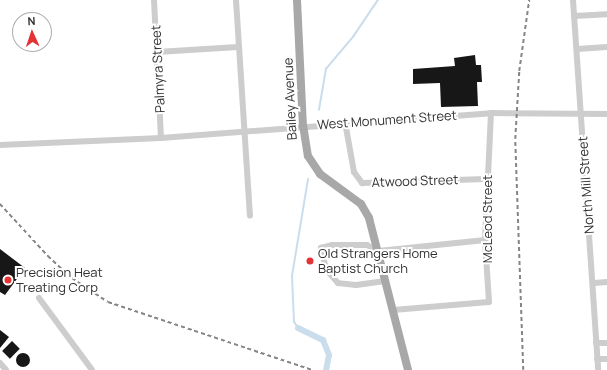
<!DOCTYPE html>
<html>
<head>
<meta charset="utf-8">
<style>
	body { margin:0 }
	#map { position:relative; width:607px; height:370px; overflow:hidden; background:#fff; font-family:Manrope,sans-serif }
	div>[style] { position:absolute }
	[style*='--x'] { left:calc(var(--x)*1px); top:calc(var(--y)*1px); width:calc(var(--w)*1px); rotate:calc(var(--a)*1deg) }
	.stream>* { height:1.5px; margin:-0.75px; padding:0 0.75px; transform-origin:0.75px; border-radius:0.75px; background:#caddec }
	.canal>* { height:6px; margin:-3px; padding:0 3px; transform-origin:3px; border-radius:3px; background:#caddec }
	.building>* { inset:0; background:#171717; transform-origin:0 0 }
	.round { border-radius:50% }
	.minor>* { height:6px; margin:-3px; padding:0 3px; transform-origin:3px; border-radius:3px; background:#cdcdcd }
	.major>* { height:8px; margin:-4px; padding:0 4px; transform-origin:4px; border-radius:4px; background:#a8a8a8 }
	.rail>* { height:1.5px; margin-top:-0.75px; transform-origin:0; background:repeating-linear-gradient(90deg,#858585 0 4px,transparent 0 7px) }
	.dots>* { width:11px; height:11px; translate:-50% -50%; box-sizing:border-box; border:2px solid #fff; border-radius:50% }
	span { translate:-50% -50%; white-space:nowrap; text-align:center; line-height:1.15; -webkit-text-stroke:4px #fff; paint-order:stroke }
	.street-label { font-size:13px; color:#303030 }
	.poi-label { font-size:13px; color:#303030 }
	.left { translate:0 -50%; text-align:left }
	.north { position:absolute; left:12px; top:12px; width:40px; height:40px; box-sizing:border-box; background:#fff; border:1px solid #acacac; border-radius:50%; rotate:357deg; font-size:11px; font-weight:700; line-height:16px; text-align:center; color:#303030 }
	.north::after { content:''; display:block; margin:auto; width:14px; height:18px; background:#e53335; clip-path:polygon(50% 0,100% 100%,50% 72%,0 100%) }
</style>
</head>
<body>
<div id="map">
	<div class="stream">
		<i style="--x:319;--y:110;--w:42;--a:-80.3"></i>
		<i style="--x:326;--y:69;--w:42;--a:-49.8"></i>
		<i style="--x:353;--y:37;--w:45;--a:-56"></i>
		<i style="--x:298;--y:328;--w:7;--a:-124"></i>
		<i style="--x:294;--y:322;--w:46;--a:-92.5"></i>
		<i style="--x:292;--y:276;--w:98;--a:-80.6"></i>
	</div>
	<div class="canal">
		<i style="--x:298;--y:328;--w:28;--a:26"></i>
		<i style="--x:323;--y:340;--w:16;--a:68"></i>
		<i style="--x:329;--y:355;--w:15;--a:101"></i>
	</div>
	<div class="building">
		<i style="clip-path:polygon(475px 55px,476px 65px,481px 65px,482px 82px,477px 82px,478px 106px,441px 107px,440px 83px,413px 84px,413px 69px,455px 66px,454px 58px)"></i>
		<i style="clip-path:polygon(0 249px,25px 268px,5px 295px,0 292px)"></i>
		<i style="clip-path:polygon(0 330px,9px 337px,0 348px)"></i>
		<i style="left:12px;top:341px;width:11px;height:14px;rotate:45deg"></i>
		<i class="round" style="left:16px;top:353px;width:14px;height:14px"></i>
	</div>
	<div class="minor">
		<i style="--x:154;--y:0;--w:138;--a:87.1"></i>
		<i style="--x:236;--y:0;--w:216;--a:86.3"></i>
		<i style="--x:573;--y:0;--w:371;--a:86.1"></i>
		<i style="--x:574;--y:16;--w:33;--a:-3"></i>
		<i style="--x:577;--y:49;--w:30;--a:-4"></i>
		<i style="--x:157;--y:52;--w:81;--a:-3.5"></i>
		<i style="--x:345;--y:122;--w:51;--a:79.8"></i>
		<i style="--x:354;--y:172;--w:14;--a:54"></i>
		<i style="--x:362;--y:183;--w:124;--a:-1.8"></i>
		<i style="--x:0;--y:145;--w:161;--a:-2.5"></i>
		<i style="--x:161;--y:138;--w:331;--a:-4.3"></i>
		<i style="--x:491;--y:113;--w:116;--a:0.5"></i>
		<i style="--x:385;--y:281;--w:29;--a:172"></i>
		<i style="--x:356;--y:285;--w:18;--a:-174"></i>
		<i style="--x:338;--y:283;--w:18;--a:-131"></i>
		<i style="--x:326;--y:269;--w:22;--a:-103"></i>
		<i style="--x:321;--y:248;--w:11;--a:-15"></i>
		<i style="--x:332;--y:245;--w:35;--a:0"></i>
		<i style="--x:367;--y:245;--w:13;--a:29"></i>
		<i style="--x:378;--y:251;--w:108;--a:-5.9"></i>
		<i style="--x:594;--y:283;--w:13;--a:-4"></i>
		<i style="--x:39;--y:298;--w:89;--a:53.6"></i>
		<i style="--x:393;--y:310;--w:96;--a:-4.8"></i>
		<i style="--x:489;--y:302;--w:62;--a:-93.7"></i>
		<i style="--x:485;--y:240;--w:127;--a:-87.3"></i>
		<i style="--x:596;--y:343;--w:11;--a:0"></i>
		<i style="--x:597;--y:359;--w:10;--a:0"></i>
		<i style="--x:0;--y:363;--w:9;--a:49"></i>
	</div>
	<div class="major">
		<i style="--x:297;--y:0;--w:125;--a:87.3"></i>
		<i style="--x:303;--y:125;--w:31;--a:81"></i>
		<i style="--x:308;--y:156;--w:22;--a:56"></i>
		<i style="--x:320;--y:174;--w:51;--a:36.2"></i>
		<i style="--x:361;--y:204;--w:16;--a:60"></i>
		<i style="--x:369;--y:218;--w:157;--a:75.6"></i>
	</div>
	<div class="rail">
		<i style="--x:0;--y:204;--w:71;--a:47.3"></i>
		<i style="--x:48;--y:256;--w:33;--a:43"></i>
		<i style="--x:72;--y:278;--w:43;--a:33.7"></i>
		<i style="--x:108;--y:302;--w:216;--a:18.4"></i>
		<i style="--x:523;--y:370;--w:231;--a:-92"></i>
		<i style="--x:515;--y:139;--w:68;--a:-86.6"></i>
		<i style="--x:519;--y:71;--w:72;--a:-82"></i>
	</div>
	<div class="dots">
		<i style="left:310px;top:261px;background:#e53335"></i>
		<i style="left:8px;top:280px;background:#e53335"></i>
	</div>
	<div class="street-label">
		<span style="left:158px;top:69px;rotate:-93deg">Palmyra Street</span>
		<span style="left:290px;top:99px;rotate:-93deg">Bailey Avenue</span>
		<span style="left:387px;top:120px;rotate:-4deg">West Monument Street</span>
		<span style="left:415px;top:181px;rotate:-2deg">Atwood Street</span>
		<span style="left:586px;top:185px;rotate:-94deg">North Mill Street</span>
		<span style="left:487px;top:219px;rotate:-90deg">McLeod Street</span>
	</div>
	<div class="poi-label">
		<span class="left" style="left:318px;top:261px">Old Strangers Home<br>Baptist Church</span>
		<span class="left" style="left:16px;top:280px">Precision Heat<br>Treating Corp</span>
	</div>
	<div class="north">N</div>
</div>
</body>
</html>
